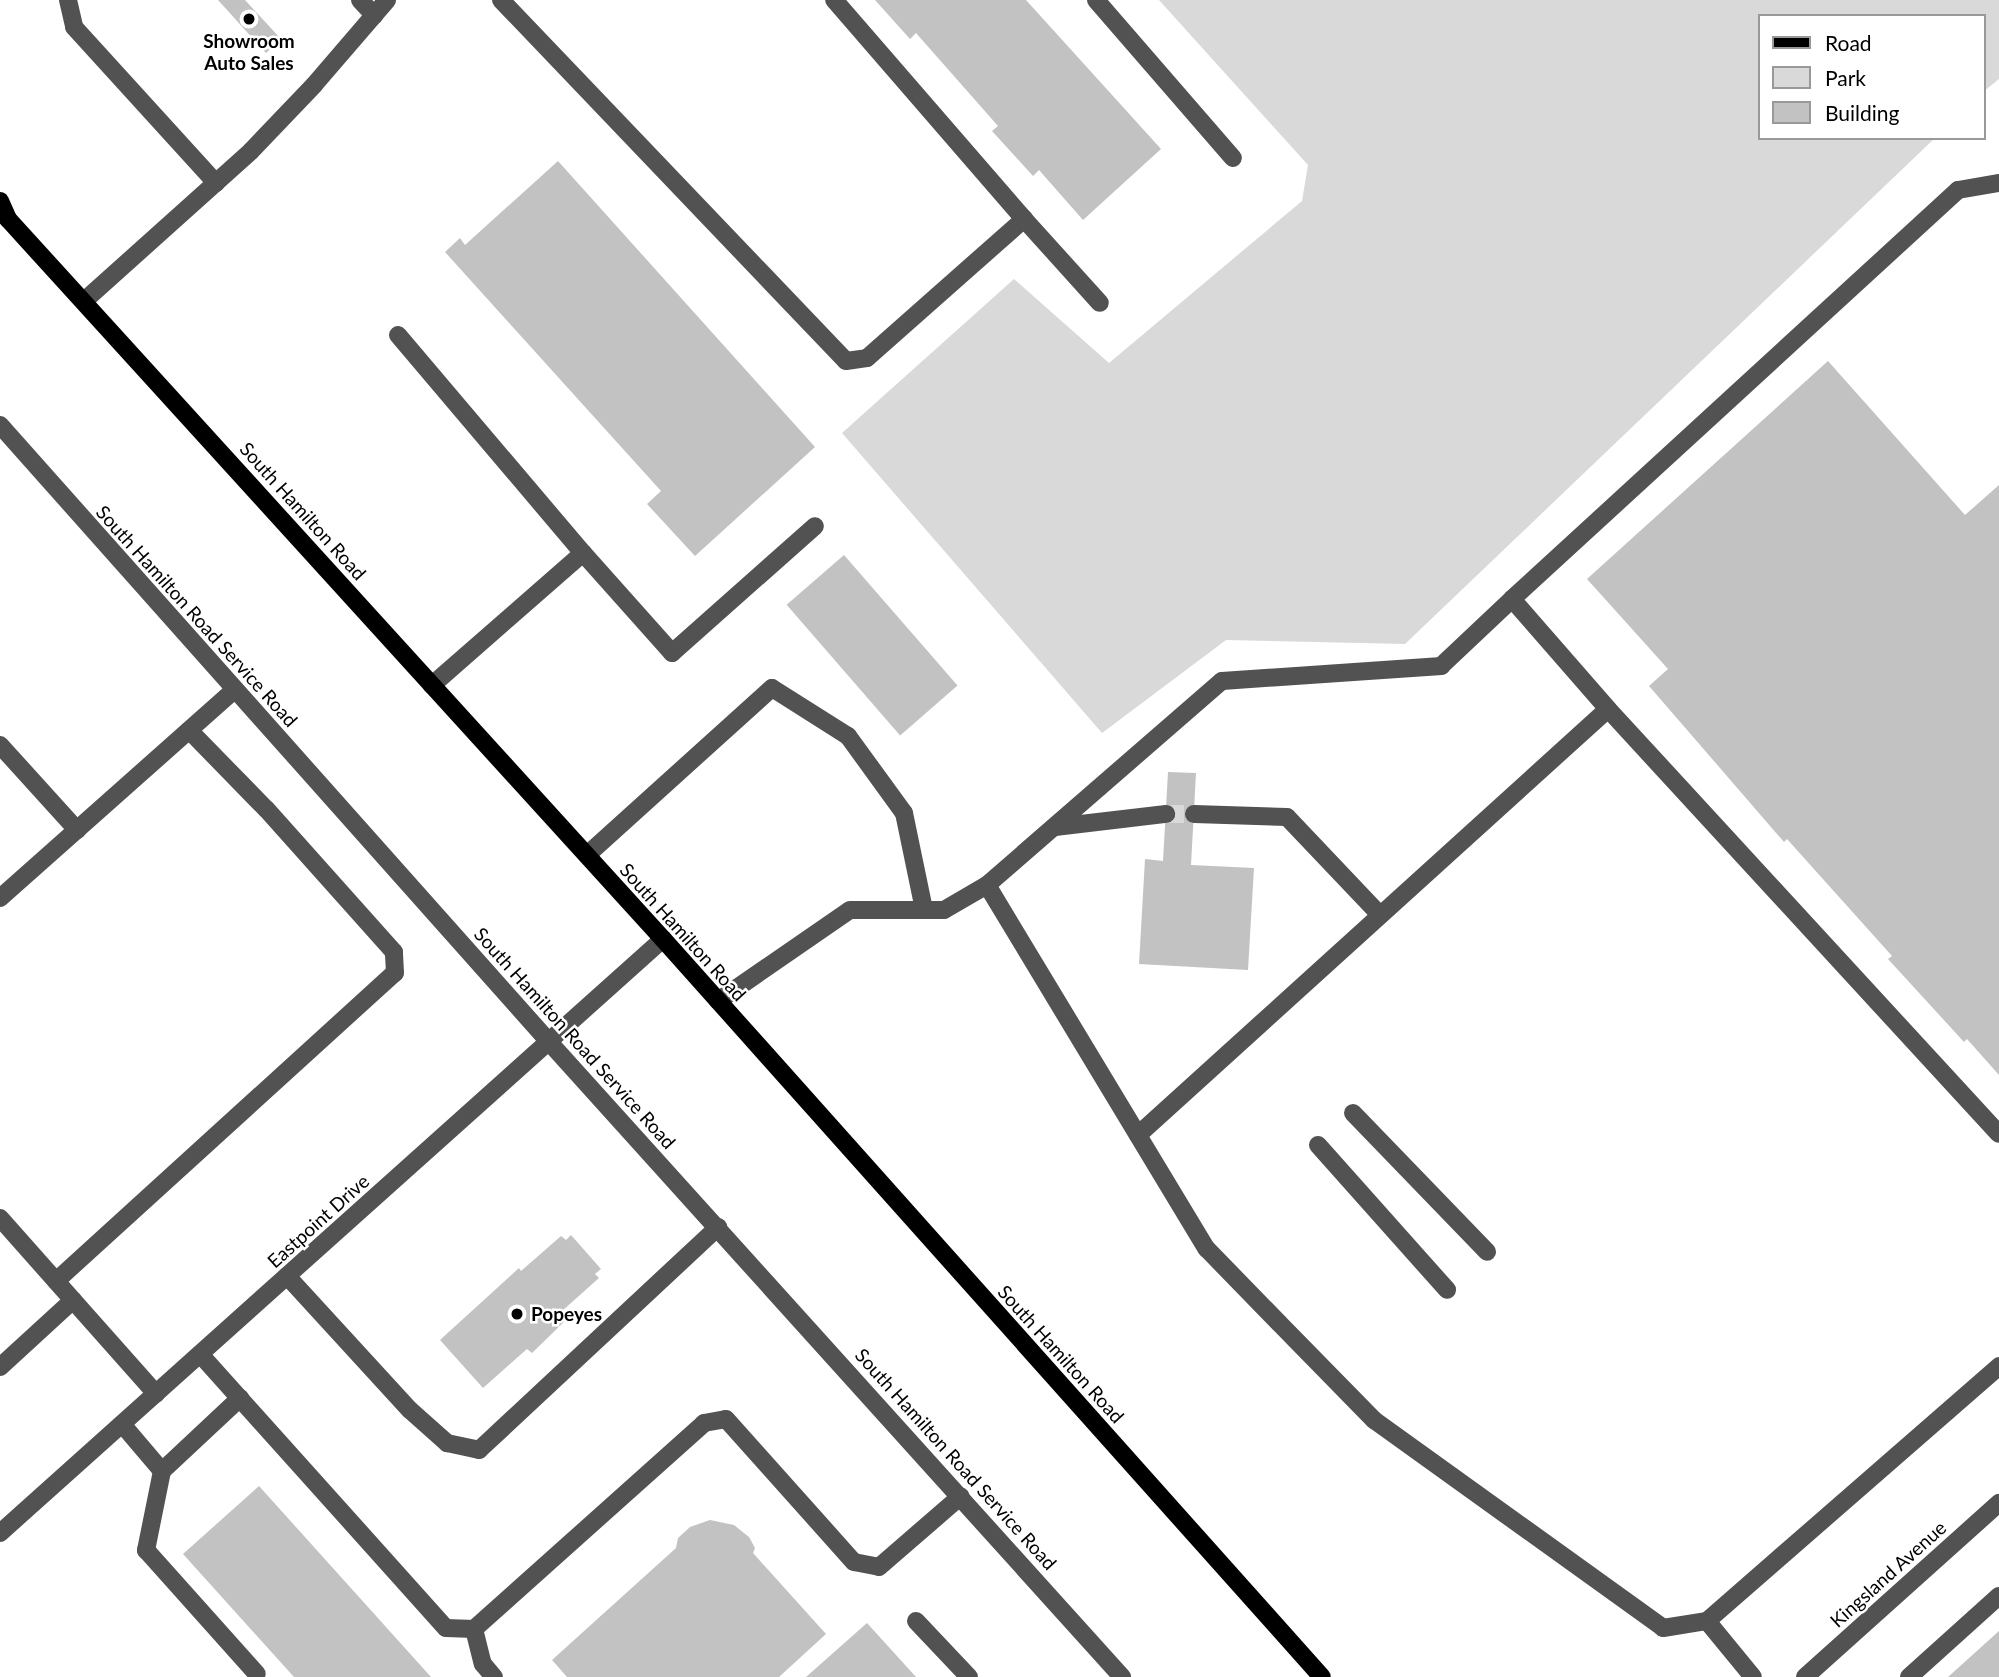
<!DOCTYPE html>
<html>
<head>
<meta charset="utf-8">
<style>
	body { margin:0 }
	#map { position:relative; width:1999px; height:1677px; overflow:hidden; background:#fff; font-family:Lato,sans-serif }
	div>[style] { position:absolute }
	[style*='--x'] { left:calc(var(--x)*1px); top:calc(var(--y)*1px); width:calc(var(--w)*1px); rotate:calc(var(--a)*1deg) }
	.green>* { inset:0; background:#d9d9d9 }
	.building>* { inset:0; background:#c2c2c2; transform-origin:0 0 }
	.minor-tunnel>* { height:18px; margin-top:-9px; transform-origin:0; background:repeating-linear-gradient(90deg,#d9d9d9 0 18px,transparent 0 27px) }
	.minor>* { height:18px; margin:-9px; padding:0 9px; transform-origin:9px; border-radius:9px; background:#525252 }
	.major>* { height:18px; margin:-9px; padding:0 9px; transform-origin:9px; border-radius:9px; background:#000 }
	.dots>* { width:19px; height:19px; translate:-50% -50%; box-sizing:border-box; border:4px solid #fff; border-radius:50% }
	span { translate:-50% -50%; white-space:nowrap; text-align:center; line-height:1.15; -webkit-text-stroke:5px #fff; paint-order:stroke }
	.poi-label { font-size:19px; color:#000; font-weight:700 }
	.left { translate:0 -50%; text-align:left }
	.street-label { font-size:19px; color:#000 }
	.legend { position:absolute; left:1758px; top:14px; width:228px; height:126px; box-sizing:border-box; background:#fff; border:2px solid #999; margin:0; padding:9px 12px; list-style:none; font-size:21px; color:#000 }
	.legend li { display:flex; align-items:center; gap:14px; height:35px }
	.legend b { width:35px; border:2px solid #999 }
</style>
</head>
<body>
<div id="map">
	<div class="green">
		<i style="clip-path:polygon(1159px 0,1999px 0,1999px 79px,1983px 92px,1983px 16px,1759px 16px,1759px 138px,1935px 138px,1405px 644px,1226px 640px,1102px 733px,842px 433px,1014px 279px,1109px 363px,1302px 201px,1308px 165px)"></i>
	</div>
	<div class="building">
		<i style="clip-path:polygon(218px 0,245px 0,281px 39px,266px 53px)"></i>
		<i style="clip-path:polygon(875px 0,1026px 0,1161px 149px,1083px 220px,1039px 170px,1033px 176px,992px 131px,998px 126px,916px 33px,910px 39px)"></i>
		<i style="clip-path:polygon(558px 161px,815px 447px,695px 556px,647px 504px,661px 491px,445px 252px,460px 238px,465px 245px)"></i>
		<i style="clip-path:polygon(1828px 361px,1965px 515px,1999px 485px,1999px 1075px,1967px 1039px,1964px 1042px,1888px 959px,1892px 956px,1787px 839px,1784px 842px,1649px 686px,1668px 669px,1587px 579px)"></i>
		<i style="left:844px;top:555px;width:173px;height:76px;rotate:49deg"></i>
		<i style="clip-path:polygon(1168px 772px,1196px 773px,1191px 865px,1254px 868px,1248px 970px,1139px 964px,1145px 859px,1163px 861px)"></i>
		<i style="clip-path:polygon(571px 1235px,601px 1269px,595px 1274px,599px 1278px,562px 1311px,568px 1318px,532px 1353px,527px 1349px,483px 1388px,440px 1340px,519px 1268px,521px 1271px,561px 1236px,566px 1240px)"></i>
		<i style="clip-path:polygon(259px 1486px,431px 1677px,294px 1677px,183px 1554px)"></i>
		<i style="clip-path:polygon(710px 1520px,734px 1525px,749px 1537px,755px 1548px,753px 1553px,826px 1634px,779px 1677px,567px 1677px,552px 1660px,676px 1548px,678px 1538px,690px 1527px)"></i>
		<i style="clip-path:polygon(867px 1623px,916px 1677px,806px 1677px)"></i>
		<i style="clip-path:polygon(1999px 1631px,1999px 1677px,1948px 1677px)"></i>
	</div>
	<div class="minor-tunnel">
		<i style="--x:1166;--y:814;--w:28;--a:0"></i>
	</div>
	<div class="minor">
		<i style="--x:68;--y:0;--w:28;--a:77"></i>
		<i style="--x:74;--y:27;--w:211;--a:47.7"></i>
		<i style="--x:360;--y:0;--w:21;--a:47"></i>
		<i style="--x:501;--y:0;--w:499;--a:46.3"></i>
		<i style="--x:846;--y:361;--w:21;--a:-8"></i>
		<i style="--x:867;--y:358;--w:210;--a:-41.5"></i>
		<i style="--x:1024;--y:219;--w:290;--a:-130.9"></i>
		<i style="--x:1096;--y:0;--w:209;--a:49.1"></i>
		<i style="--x:1024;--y:219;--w:113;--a:47.9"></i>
		<i style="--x:84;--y:301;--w:224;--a:-41.9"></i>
		<i style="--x:251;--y:151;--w:91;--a:-46.3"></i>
		<i style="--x:314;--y:85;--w:112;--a:-49.3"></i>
		<i style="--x:398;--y:335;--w:286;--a:49.7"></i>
		<i style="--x:583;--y:553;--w:201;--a:138.8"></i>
		<i style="--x:0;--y:425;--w:827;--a:48.33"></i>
		<i style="--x:550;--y:1043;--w:854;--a:47.94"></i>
		<i style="--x:583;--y:553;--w:134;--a:48.3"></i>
		<i style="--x:672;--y:653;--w:191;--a:-41.6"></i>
		<i style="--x:1512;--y:599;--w:605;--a:-42.52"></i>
		<i style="--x:1958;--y:190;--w:42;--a:-9.7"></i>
		<i style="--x:0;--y:745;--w:115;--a:47.8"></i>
		<i style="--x:1194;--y:814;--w:93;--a:1.8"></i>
		<i style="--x:1287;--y:817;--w:135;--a:46.5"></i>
		<i style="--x:1055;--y:827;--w:112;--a:-6.7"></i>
		<i style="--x:587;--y:855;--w:249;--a:-42.1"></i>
		<i style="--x:772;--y:688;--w:90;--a:32.3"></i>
		<i style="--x:848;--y:736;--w:95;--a:54"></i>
		<i style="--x:904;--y:813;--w:99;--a:78.3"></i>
		<i style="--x:987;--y:885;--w:311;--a:-41"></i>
		<i style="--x:1222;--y:681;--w:220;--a:-3.9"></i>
		<i style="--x:1441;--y:666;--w:98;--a:-43.3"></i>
		<i style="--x:1512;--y:599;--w:146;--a:48.9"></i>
		<i style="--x:1608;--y:709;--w:577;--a:47.39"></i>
		<i style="--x:0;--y:898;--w:314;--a:-41.6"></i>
		<i style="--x:718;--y:1001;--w:160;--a:-34.6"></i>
		<i style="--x:850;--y:910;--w:94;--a:0"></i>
		<i style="--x:944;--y:910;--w:50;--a:-30.2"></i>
		<i style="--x:987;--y:885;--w:425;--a:58.9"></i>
		<i style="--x:1207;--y:1249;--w:103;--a:45.8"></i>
		<i style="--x:1279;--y:1323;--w:136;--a:45.6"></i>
		<i style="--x:1374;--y:1420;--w:356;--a:35.7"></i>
		<i style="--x:1663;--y:1628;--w:45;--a:-9"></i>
		<i style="--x:1707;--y:1621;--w:72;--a:50.6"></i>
		<i style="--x:1353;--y:1113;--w:193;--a:46"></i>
		<i style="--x:1138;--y:1135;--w:634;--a:-42.19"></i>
		<i style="--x:1318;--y:1145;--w:194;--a:48.3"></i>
		<i style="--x:0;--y:1218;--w:235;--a:48.4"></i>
		<i style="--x:287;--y:1276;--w:182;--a:47.5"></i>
		<i style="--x:410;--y:1410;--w:50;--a:41.7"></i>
		<i style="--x:447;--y:1443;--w:33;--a:12"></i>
		<i style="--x:479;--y:1450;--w:327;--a:-43"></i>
		<i style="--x:56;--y:1281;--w:458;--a:-42.3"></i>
		<i style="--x:395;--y:973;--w:21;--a:-93"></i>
		<i style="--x:394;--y:952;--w:192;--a:-131.8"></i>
		<i style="--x:266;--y:809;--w:110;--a:-134.3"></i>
		<i style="--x:200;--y:1354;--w:368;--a:48.1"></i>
		<i style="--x:446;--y:1628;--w:28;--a:2"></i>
		<i style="--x:474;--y:1629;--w:309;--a:-41.8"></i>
		<i style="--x:704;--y:1423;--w:22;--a:-10"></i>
		<i style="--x:726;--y:1419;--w:192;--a:48.2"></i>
		<i style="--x:854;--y:1562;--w:25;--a:11"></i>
		<i style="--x:879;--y:1567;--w:108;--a:-40.9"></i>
		<i style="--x:0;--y:1367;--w:99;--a:-42.5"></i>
		<i style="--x:122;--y:1424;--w:62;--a:49.6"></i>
		<i style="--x:162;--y:1471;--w:81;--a:101.4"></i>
		<i style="--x:146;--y:1550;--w:166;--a:48.2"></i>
		<i style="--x:162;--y:1471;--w:107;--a:-43.1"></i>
		<i style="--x:0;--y:1533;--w:890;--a:-41.86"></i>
		<i style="--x:916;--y:1621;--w:77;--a:46.6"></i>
		<i style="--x:1707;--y:1621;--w:388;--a:-41.1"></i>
		<i style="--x:474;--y:1629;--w:36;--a:76"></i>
		<i style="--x:483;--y:1664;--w:17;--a:50"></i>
		<i style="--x:1805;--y:1677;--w:261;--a:-41.9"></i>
		<i style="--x:1909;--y:1677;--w:121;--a:-42"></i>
	</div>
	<div class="major">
		<i style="--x:0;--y:201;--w:20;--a:66"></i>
		<i style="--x:8;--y:219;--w:973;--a:47.71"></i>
		<i style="--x:663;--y:939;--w:989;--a:48.24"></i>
	</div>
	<div class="dots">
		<i style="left:249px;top:19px;background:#000"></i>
		<i style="left:517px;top:1314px;background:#000"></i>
	</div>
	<div class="poi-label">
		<span style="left:249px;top:52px">Showroom<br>Auto Sales</span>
		<span class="left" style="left:531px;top:1314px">Popeyes</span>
	</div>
	<div class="street-label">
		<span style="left:303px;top:511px;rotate:48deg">South Hamilton Road</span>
		<span style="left:197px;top:616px;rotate:48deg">South Hamilton Road Service Road</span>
		<span style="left:683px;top:932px;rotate:48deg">South Hamilton Road</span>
		<span style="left:575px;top:1038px;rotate:48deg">South Hamilton Road Service Road</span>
		<span style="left:318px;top:1221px;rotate:-42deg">Eastpoint Drive</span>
		<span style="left:1061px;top:1354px;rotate:48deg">South Hamilton Road</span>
		<span style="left:956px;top:1459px;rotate:48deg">South Hamilton Road Service Road</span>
		<span style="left:1888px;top:1574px;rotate:-42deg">Kingsland Avenue</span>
	</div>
	<ul class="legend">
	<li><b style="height:9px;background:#000"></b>Road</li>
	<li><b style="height:19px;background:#d9d9d9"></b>Park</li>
	<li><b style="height:19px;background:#c2c2c2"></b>Building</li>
	</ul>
</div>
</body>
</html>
